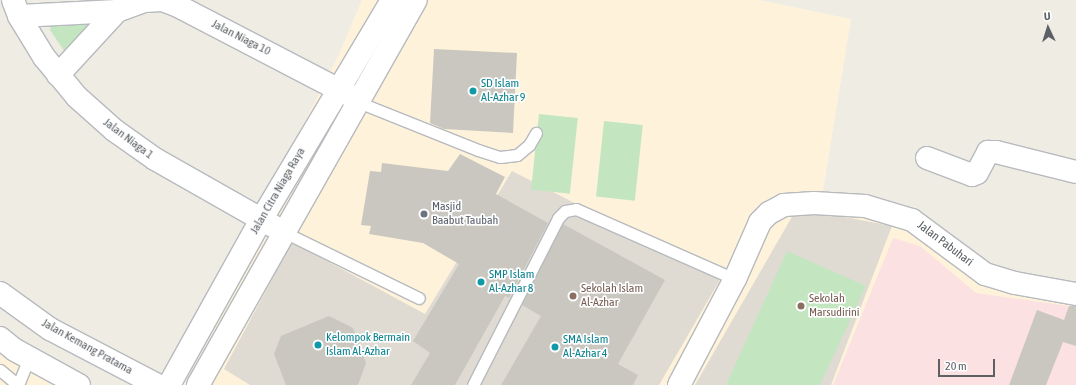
<!DOCTYPE html>
<html>
<head>
<meta charset="utf-8">
<style>
	body { margin:0 }
	#map { position:relative; width:1076px; height:385px; overflow:hidden; background:#efece4; font-family:"Asap Condensed",sans-serif }
	div>[style] { position:absolute }
	[style*='--x'] { left:calc(var(--x)*1px); top:calc(var(--y)*1px); width:calc(var(--w)*1px); rotate:calc(var(--a)*1deg) }
	.commercial>* { inset:0; background:#fef3da }
	.education>* { inset:0; background:#dfdbd2 }
	.medical>* { inset:0; background:#fbe1e1 }
	.green>* { inset:0; background:#c3e6c1; transform-origin:0 0 }
	.building>* { inset:0; background:#cac7c1 }
	.roads { filter:drop-shadow(1px 0 #b7babe) drop-shadow(-1px 0 #b7babe) drop-shadow(0 1px #b7babe) drop-shadow(0 -1px #b7babe) }
	.service>* { height:11px; margin:-5.5px; padding:0 5.5px; transform-origin:5.5px; border-radius:5.5px; background:#fff }
	.minor>* { height:22px; margin:-11px; padding:0 11px; transform-origin:11px; border-radius:11px; background:#fff }
	.tertiary>* { height:22px; margin:-11px; padding:0 11px; transform-origin:11px; border-radius:11px; background:#fff }
	.dots>* { width:11px; height:11px; translate:-50% -50%; box-sizing:border-box; border:2px solid #fff; border-radius:50% }
	span { translate:-50% -50%; white-space:nowrap; text-align:center; line-height:1.15; -webkit-text-stroke:3.5px #fff; paint-order:stroke }
	.street-label { font-size:12px; color:#5c6165 }
	.culture-label { font-size:12px; color:#0d838f }
	.left { translate:0 -50%; text-align:left }
	.worship-label { font-size:12px; color:#5b616d }
	.education-label { font-size:12px; color:#785e54 }
	.north { position:absolute; left:1028px; top:8px; width:40px; height:40px; -webkit-text-stroke:3px #fff; paint-order:stroke; rotate:356deg; font-size:11px; font-weight:700; line-height:16px; text-align:center; color:#5c6165 }
	.north::after { content:''; display:block; margin:auto; width:14px; height:18px; background:#5c6165; clip-path:polygon(50% 0,100% 100%,50% 72%,0 100%) }
	.scale { position:absolute; left:938px; top:359px; width:57px; height:18px; box-sizing:border-box; border:2px solid #5c6165; border-top:0; padding-left:5px; font-size:12px; line-height:14px; white-space:nowrap; color:#5c6165; -webkit-text-stroke:3px #fff; paint-order:stroke }
</style>
</head>
<body>
<div id="map">
	<div class="commercial">
		<i style="clip-path:polygon(362px 0,760px 0,851px 19px,822px 197px,929px 221px,962px 267px,1076px 289px,1076px 385px,154px 385px,181px 366px,339px 54px)"></i>
		<i style="clip-path:polygon(0 349px,57px 385px,0 385px)"></i>
	</div>
	<div class="education">
		<i style="clip-path:polygon(512px 171px,721px 278px,659px 385px,250px 385px,224px 369px,292px 242px,425px 314px)"></i>
		<i style="clip-path:polygon(797px 208px,892px 226px,831px 385px,695px 385px)"></i>
	</div>
	<div class="medical">
		<i style="clip-path:polygon(893px 238px,920px 246px,976px 293px,1076px 307px,1076px 385px,833px 385px)"></i>
	</div>
	<div class="green">
		<i style="clip-path:polygon(100px 11px,69px 58px,50px 30px,52px 20px)"></i>
		<i style="left:539px;top:114px;width:39px;height:76px;rotate:6deg"></i>
		<i style="left:604px;top:121px;width:39px;height:76px;rotate:6deg"></i>
		<i style="clip-path:polygon(787px 251px,866px 286px,820px 385px,726px 385px)"></i>
	</div>
	<div class="building">
		<i style="clip-path:polygon(434px 49px,517px 53px,513px 133px,444px 129px,430px 123px)"></i>
		<i style="clip-path:polygon(460px 154px,505px 177px,496px 194px,548px 223px,509px 298px,505px 296px,455px 385px,411px 385px,430px 353px,413px 341px,459px 264px,423px 243px,369px 234px,371px 226px,361px 225px,370px 171px,381px 172px,382px 163px,448px 171px)"></i>
		<i style="clip-path:polygon(563px 224px,665px 280px,618px 364px,638px 375px,633px 385px,501px 385px,541px 316px,522px 305px)"></i>
		<i style="clip-path:polygon(1069px 306px,1076px 306px,1076px 346px,1063px 342px,1046px 385px,1009px 385px,1037px 310px,1064px 320px)"></i>
		<i style="clip-path:polygon(329px 316px,353px 328px,366px 363px,358px 385px,286px 385px,274px 354px,281px 336px)"></i>
	</div>
	<div class="roads">
		<div class="service">
			<i style="--x:358;--y:102;--w:129;--a:21.8"></i>
			<i style="--x:478;--y:150;--w:23;--a:18"></i>
			<i style="--x:500;--y:157;--w:17;--a:-7"></i>
			<i style="--x:517;--y:155;--w:16;--a:-40"></i>
			<i style="--x:529;--y:145;--w:14;--a:-60"></i>
			<i style="--x:284;--y:232;--w:150;--a:26.1"></i>
			<i style="--x:0;--y:370;--w:23;--a:40"></i>
			<i style="--x:18;--y:385;--w:29;--a:-68"></i>
			<i style="--x:473;--y:385;--w:187;--a:-63"></i>
			<i style="--x:558;--y:218;--w:10;--a:-45"></i>
			<i style="--x:565;--y:211;--w:11;--a:-10"></i>
			<i style="--x:576;--y:209;--w:174;--a:23.8"></i>
		</div>
		<div class="minor">
			<i style="--x:13;--y:0;--w:17;--a:69"></i>
			<i style="--x:19;--y:16;--w:48;--a:58.6"></i>
			<i style="--x:44;--y:57;--w:52;--a:50.5"></i>
			<i style="--x:77;--y:97;--w:50;--a:41.7"></i>
			<i style="--x:114;--y:130;--w:50;--a:35.3"></i>
			<i style="--x:155;--y:159;--w:136;--a:29.6"></i>
			<i style="--x:19;--y:16;--w:98;--a:-2.9"></i>
			<i style="--x:117;--y:11;--w:30;--a:-20"></i>
			<i style="--x:145;--y:1;--w:17;--a:-3"></i>
			<i style="--x:162;--y:0;--w:15;--a:20"></i>
			<i style="--x:176;--y:5;--w:195;--a:27.5"></i>
			<i style="--x:58;--y:75;--w:87;--a:-47.3"></i>
			<i style="--x:927;--y:158;--w:48;--a:20.7"></i>
			<i style="--x:972;--y:175;--w:5;--a:-22"></i>
			<i style="--x:977;--y:173;--w:24;--a:-62"></i>
			<i style="--x:988;--y:152;--w:8;--a:0"></i>
			<i style="--x:996;--y:152;--w:82;--a:14"></i>
			<i style="--x:169;--y:385;--w:189;--a:-60.9"></i>
			<i style="--x:261;--y:220;--w:256;--a:-59.2"></i>
			<i style="--x:198;--y:385;--w:442;--a:-60.5"></i>
			<i style="--x:679;--y:385;--w:120;--a:-62.2"></i>
			<i style="--x:735;--y:279;--w:62;--a:-66.3"></i>
			<i style="--x:760;--y:222;--w:13;--a:-45"></i>
			<i style="--x:769;--y:213;--w:17;--a:-28"></i>
			<i style="--x:784;--y:205;--w:30;--a:-4"></i>
			<i style="--x:814;--y:203;--w:51;--a:3.4"></i>
			<i style="--x:865;--y:206;--w:49;--a:16.6"></i>
			<i style="--x:912;--y:220;--w:91;--a:36.5"></i>
			<i style="--x:985;--y:274;--w:31;--a:17"></i>
			<i style="--x:1015;--y:283;--w:62;--a:10.2"></i>
		</div>
		<div class="tertiary">
			<i style="--x:0;--y:293;--w:62;--a:35.8"></i>
			<i style="--x:50;--y:329;--w:121;--a:27.6"></i>
			<i style="--x:0;--y:338;--w:19;--a:39"></i>
			<i style="--x:15;--y:350;--w:73;--a:28.7"></i>
		</div>
	</div>
	<div class="dots">
		<i style="left:473px;top:91px;background:#0f9aa8"></i>
		<i style="left:424px;top:214px;background:#6b7280"></i>
		<i style="left:481px;top:282px;background:#0f9aa8"></i>
		<i style="left:573px;top:296px;background:#8d6e63"></i>
		<i style="left:801px;top:306px;background:#8d6e63"></i>
		<i style="left:318px;top:345px;background:#0f9aa8"></i>
		<i style="left:555px;top:347px;background:#0f9aa8"></i>
	</div>
	<div class="street-label">
		<span style="left:241px;top:38px;rotate:27deg">Jalan Niaga 10</span>
		<span style="left:128px;top:139px;rotate:37deg">Jalan Niaga 1</span>
		<span style="left:278px;top:191px;rotate:-60deg">Jalan Citra Niaga Raya</span>
		<span style="left:945px;top:244px;rotate:37deg">Jalan Pabuhari</span>
		<span style="left:87px;top:347px;rotate:29deg">Jalan Kemang Pratama</span>
	</div>
	<div class="culture-label">
		<span class="left" style="left:481px;top:91px">SD Islam<br>Al-Azhar 9</span>
		<span class="left" style="left:489px;top:282px">SMP Islam<br>Al-Azhar 8</span>
		<span class="left" style="left:326px;top:345px">Kelompok Bermain<br>Islam Al-Azhar</span>
		<span class="left" style="left:563px;top:347px">SMA Islam<br>Al-Azhar 4</span>
	</div>
	<div class="worship-label">
		<span class="left" style="left:432px;top:214px">Masjid<br>Baabut Taubah</span>
	</div>
	<div class="education-label">
		<span class="left" style="left:581px;top:296px">Sekolah Islam<br>Al-Azhar</span>
		<span class="left" style="left:809px;top:306px">Sekolah<br>Marsudirini</span>
	</div>
	<div class="north">U</div>
	<div class="scale">20 m</div>
</div>
</body>
</html>
